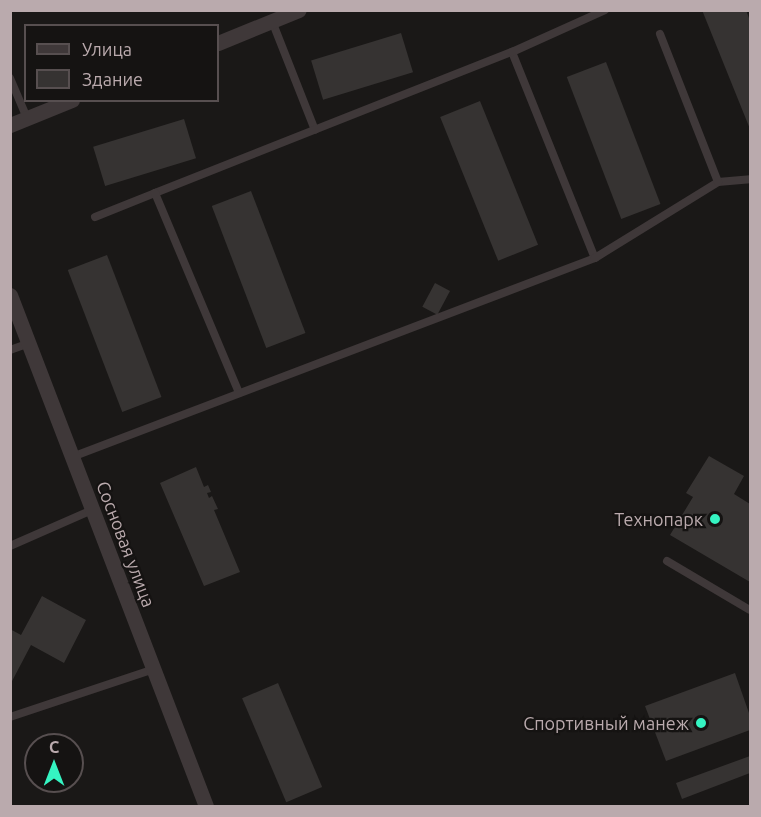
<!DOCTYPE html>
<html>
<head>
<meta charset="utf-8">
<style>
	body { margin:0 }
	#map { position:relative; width:761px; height:817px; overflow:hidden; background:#1a1817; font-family:Ubuntu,sans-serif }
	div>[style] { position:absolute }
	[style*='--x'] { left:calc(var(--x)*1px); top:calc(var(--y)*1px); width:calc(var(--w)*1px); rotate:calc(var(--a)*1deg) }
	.building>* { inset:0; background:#363332; transform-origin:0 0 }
	.lane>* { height:8px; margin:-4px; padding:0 4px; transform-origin:4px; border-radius:4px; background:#3f3839 }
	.street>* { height:15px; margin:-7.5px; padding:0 7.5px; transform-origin:7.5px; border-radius:7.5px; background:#3f3839 }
	.dots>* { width:16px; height:16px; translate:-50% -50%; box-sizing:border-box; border:3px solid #151312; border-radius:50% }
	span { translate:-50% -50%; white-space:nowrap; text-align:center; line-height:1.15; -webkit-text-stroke:4.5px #151312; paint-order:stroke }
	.poi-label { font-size:18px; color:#baaaad }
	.right { translate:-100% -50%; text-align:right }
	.street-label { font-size:18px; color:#baaaad }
	.frame { position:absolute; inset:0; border:12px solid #baaaad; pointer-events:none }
	.legend { position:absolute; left:24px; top:24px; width:195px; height:78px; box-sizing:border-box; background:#151312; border:2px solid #574f50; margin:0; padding:8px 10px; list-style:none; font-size:18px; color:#baaaad }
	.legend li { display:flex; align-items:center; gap:12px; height:30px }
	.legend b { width:30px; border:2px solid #574f50 }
	.north { position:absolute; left:24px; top:733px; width:60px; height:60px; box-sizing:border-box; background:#151312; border:2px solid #574f50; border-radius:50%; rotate:0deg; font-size:16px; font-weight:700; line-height:24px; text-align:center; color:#baaaad }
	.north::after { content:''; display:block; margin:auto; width:21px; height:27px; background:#35f4c2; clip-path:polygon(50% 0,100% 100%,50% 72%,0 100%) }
</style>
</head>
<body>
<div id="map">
	<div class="building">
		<i style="clip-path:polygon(702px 10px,746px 10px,750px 21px,750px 129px)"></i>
		<i style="left:401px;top:33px;width:41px;height:94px;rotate:73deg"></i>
		<i style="left:606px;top:62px;width:152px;height:42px;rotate:69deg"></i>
		<i style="left:480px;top:101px;width:155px;height:43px;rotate:68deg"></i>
		<i style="left:184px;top:119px;width:41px;height:95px;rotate:73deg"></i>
		<i style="left:251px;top:191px;width:152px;height:42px;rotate:69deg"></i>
		<i style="left:107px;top:255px;width:152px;height:42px;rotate:69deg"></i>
		<i style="left:435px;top:283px;width:17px;height:27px;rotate:28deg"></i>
		<i style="clip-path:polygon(709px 456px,744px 476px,734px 494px,750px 504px,750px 582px,670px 535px,693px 497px,686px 493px)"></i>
		<i style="clip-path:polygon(196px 467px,204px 487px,208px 485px,211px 492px,207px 493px,209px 498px,212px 496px,218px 509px,214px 510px,240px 572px,204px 586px,160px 483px)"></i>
		<i style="clip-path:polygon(42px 596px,86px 620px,64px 663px,31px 645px,10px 685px,10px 629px,21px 635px)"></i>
		<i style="clip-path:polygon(735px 673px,750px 716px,750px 730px,666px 761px,645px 706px)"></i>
		<i style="left:278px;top:683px;width:113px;height:39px;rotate:67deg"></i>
		<i style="clip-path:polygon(750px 756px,750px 773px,682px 799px,676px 783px)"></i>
	</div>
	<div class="lane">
		<i style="--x:272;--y:21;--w:117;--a:68.5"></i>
		<i style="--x:512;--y:52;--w:222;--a:68.1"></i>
		<i style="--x:10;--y:78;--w:43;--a:67"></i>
		<i style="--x:718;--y:182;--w:32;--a:-5"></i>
		<i style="--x:155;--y:193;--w:384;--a:-21.6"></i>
		<i style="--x:512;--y:52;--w:102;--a:-24.3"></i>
		<i style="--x:95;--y:217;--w:65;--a:-21.8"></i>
		<i style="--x:155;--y:193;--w:217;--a:67.2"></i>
		<i style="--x:10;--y:350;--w:20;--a:-20"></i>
		<i style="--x:72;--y:457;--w:560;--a:-20.83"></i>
		<i style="--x:595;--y:258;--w:145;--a:-31.7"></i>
		<i style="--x:718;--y:182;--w:159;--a:-111.4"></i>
		<i style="--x:10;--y:546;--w:90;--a:-23.7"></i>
		<i style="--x:667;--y:561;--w:96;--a:30.6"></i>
		<i style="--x:10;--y:717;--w:152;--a:-18.4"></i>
	</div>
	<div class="street">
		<i style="--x:218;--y:43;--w:87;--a:-22.2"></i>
		<i style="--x:10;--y:125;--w:67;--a:-22"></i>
		<i style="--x:10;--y:295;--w:547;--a:69.02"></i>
	</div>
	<div class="dots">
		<i style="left:715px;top:519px;background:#35f4c2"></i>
		<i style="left:701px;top:723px;background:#35f4c2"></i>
	</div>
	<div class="poi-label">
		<span class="right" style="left:703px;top:519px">Технопарк</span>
		<span class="right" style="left:689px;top:723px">Спортивный манеж</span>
	</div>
	<div class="street-label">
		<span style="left:126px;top:544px;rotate:69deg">Сосновая улица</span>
	</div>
	<div class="frame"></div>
	<ul class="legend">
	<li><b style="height:8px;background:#3f3839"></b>Улица</li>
	<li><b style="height:16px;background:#363332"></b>Здание</li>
	</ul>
	<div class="north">С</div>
</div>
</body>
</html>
